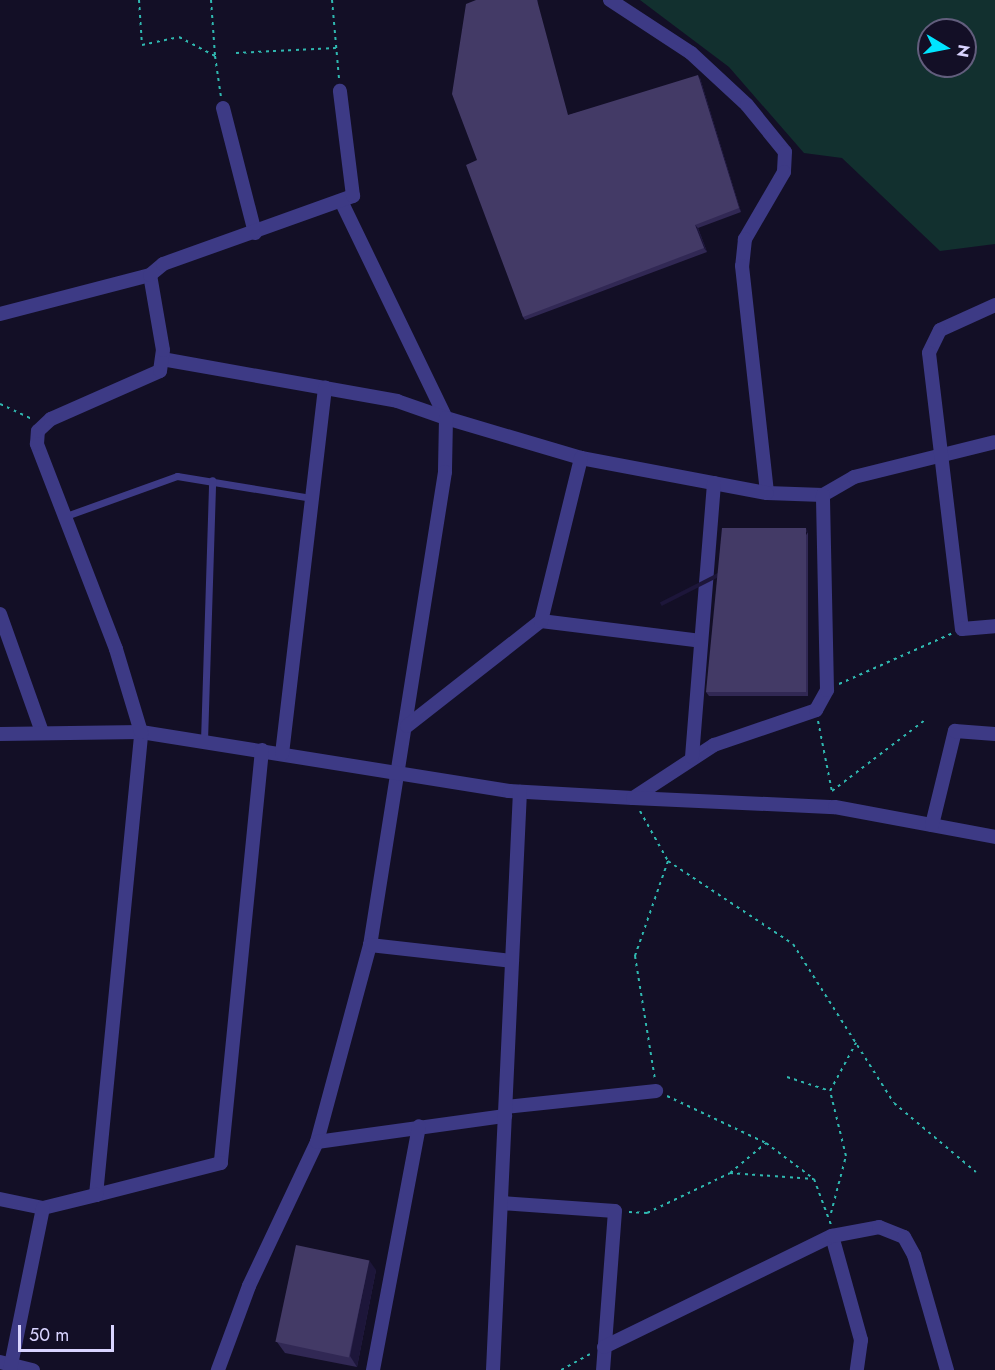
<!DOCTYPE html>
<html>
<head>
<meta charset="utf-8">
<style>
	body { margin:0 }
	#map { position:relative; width:995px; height:1370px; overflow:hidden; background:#130f26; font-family:Jost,sans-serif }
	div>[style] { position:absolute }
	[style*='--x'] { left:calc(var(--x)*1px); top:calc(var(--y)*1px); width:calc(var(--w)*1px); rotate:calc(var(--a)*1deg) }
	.green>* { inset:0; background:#12302f }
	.path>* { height:2px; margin-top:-1px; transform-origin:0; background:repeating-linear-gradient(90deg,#2fb8b0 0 3px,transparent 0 7.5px) }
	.service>* { height:7px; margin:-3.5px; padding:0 3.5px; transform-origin:3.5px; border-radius:3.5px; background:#3d3a85 }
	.minor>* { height:14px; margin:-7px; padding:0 7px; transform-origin:7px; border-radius:7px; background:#3d3a85 }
	.wall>* { inset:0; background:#312854 }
	.shaded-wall>* { inset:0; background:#1d163a; transform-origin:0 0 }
	.building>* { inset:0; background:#433a66; transform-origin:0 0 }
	span { translate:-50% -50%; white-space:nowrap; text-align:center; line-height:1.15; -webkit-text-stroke:4.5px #130f26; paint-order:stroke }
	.north { position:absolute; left:917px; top:18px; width:60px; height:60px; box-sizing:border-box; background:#130f26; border:2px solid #625e7d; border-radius:50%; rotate:100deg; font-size:16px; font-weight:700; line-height:24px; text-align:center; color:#d9d4ff }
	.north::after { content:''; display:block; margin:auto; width:21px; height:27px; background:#00e5ff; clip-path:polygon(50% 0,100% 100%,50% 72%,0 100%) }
	.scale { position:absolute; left:18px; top:1325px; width:96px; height:27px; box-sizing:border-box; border:3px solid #d9d4ff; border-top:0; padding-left:8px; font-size:18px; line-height:21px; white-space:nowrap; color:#d9d4ff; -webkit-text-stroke:4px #130f26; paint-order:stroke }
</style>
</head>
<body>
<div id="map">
	<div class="green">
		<i style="clip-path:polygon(evenodd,640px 0,995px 0,995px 244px,940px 251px,842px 158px,804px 153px,729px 67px,640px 0,929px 30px,965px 30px,965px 66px,929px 66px,929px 30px)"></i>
	</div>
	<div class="path">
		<i style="--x:139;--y:0;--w:45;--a:86.2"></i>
		<i style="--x:142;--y:45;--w:38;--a:-12"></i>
		<i style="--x:179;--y:37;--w:41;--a:27.8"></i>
		<i style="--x:215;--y:56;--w:41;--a:81.7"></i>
		<i style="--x:211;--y:0;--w:56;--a:85.9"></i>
		<i style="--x:332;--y:0;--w:79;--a:84.9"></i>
		<i style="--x:236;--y:53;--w:100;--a:-2.9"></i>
		<i style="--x:0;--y:404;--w:35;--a:25"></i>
		<i style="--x:839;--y:684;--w:123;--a:-24.1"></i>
		<i style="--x:818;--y:721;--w:72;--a:78.8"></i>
		<i style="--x:832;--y:791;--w:117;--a:-37.4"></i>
		<i style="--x:640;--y:811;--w:57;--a:60.8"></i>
		<i style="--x:668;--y:861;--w:101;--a:109.2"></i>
		<i style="--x:635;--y:956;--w:125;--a:80.8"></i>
		<i style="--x:668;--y:861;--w:150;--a:33.6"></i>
		<i style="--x:793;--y:944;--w:188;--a:57.6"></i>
		<i style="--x:894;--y:1103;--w:107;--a:40.1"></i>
		<i style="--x:787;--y:1077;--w:45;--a:18"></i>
		<i style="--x:667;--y:1096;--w:110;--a:25.4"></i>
		<i style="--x:766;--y:1143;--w:60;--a:36.9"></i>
		<i style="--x:814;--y:1179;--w:49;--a:69.7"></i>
		<i style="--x:730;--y:1173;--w:47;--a:-39.8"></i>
		<i style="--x:629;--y:1212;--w:18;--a:3"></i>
		<i style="--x:647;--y:1213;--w:92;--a:-25.7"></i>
		<i style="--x:730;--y:1173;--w:84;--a:4.1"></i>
		<i style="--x:831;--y:1213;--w:59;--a:-75.3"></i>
		<i style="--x:846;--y:1156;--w:67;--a:-103.8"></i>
		<i style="--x:830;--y:1091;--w:55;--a:-61.6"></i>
		<i style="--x:561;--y:1370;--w:33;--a:-29"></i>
	</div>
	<div class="service">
		<i style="--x:66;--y:516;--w:118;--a:-19.8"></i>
		<i style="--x:177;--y:476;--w:137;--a:9.3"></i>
		<i style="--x:204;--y:741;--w:261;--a:-88.2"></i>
	</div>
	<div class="minor">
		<i style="--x:610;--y:0;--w:97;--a:33.2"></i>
		<i style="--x:691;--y:53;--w:76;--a:42.9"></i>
		<i style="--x:747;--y:105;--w:60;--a:51"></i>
		<i style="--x:785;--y:152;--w:20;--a:93"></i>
		<i style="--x:784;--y:172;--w:78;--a:120.2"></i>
		<i style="--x:745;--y:239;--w:27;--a:96"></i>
		<i style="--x:742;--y:266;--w:228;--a:83.7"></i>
		<i style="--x:767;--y:493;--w:56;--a:2"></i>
		<i style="--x:823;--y:495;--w:36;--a:-30"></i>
		<i style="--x:854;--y:477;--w:145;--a:-13.9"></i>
		<i style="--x:223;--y:108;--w:129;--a:75.6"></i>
		<i style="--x:342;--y:203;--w:239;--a:64.2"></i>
		<i style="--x:446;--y:418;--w:141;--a:16.5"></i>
		<i style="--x:581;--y:458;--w:189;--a:10.7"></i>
		<i style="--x:995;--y:305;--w:60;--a:155.6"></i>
		<i style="--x:940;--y:330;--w:25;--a:116"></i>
		<i style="--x:929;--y:353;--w:278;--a:83.2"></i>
		<i style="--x:962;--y:629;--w:33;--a:-5"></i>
		<i style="--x:0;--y:314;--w:155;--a:-14.6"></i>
		<i style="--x:162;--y:359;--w:239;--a:10.1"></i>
		<i style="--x:397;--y:401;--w:52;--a:19.1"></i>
		<i style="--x:446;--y:418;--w:54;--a:91.1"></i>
		<i style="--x:445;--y:472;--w:479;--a:99"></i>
		<i style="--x:370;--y:945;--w:204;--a:105.1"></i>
		<i style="--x:317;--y:1142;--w:159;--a:115.3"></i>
		<i style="--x:249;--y:1286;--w:90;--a:110.3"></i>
		<i style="--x:0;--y:614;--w:125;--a:70.4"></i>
		<i style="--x:541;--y:621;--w:161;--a:7.1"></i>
		<i style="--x:407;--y:726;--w:170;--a:-38.1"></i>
		<i style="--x:541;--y:621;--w:168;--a:-76.2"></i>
		<i style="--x:0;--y:734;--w:141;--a:-0.8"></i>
		<i style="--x:141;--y:732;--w:373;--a:9.1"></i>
		<i style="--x:509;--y:791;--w:124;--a:3.2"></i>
		<i style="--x:633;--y:798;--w:97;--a:-33.2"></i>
		<i style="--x:714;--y:745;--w:108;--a:-18.9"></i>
		<i style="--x:816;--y:710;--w:23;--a:-61"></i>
		<i style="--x:827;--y:690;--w:195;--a:-91.2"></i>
		<i style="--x:262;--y:750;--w:415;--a:95.7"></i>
		<i style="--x:221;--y:1163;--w:129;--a:165.6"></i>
		<i style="--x:96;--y:1195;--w:465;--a:-84.4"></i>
		<i style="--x:141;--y:732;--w:87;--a:-106.8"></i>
		<i style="--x:116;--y:649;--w:220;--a:-111.1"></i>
		<i style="--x:37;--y:444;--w:13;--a:-86"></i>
		<i style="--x:38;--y:431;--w:18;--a:-43"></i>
		<i style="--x:51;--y:419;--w:119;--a:-23.8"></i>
		<i style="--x:160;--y:371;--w:21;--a:-82"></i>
		<i style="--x:163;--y:350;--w:76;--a:-99.8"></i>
		<i style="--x:150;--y:275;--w:17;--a:-40"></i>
		<i style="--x:163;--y:264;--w:202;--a:-19.7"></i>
		<i style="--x:353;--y:196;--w:106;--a:-97.1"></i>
		<i style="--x:282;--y:754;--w:369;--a:-83.3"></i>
		<i style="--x:692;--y:757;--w:275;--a:-85.4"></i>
		<i style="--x:633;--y:798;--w:202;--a:2.6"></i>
		<i style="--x:835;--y:807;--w:163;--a:10.6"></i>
		<i style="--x:932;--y:825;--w:97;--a:-76.3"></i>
		<i style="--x:955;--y:731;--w:40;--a:4.3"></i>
		<i style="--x:370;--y:945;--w:143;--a:6.4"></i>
		<i style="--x:506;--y:1107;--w:151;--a:-6.1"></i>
		<i style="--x:317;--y:1142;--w:190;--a:-7.9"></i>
		<i style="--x:0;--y:1199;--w:44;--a:11.8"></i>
		<i style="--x:43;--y:1208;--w:55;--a:-13.8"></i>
		<i style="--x:501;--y:1203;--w:114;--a:4"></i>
		<i style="--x:615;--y:1211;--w:159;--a:94.3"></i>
		<i style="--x:832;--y:1236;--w:108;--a:74.4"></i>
		<i style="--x:861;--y:1340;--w:30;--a:98"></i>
		<i style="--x:604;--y:1347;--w:254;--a:-26"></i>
		<i style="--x:832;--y:1236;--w:48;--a:-10.8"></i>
		<i style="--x:879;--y:1227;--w:27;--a:22"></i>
		<i style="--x:904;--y:1237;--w:21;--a:61"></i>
		<i style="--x:914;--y:1255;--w:120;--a:74"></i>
		<i style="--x:0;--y:1362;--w:34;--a:14"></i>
		<i style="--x:10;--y:1370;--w:165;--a:-78.5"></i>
		<i style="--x:373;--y:1370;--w:248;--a:-79.3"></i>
		<i style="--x:493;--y:1370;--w:579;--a:-87.33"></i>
	</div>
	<div class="wall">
		<i style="clip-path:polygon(700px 78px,741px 212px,698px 228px,707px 252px,525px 320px,523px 317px,477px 160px,569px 115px)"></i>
		<i style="clip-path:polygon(808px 532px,808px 696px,709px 696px,706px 692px)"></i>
		<i style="clip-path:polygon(376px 1270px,357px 1367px,285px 1353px,277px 1342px)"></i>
	</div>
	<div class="shaded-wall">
		<i style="left:537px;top:0;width:1px;height:119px"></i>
		<i style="clip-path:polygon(698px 75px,700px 78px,741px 212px,739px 208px)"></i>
		<i style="clip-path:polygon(695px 225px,698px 228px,707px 252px,704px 248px)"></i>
		<i style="left:806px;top:528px;width:4px;height:164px;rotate:63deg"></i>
		<i style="clip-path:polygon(369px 1260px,376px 1270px,357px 1367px,350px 1356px)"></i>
	</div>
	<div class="building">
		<i style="clip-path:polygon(476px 0,537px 0,568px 115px,698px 75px,739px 208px,695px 225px,704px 248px,523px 317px,466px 165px,477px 160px,452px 94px,466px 4px)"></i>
		<i style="clip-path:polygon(722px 528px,806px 528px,806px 692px,706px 692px)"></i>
		<i style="left:296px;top:1245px;width:75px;height:99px;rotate:12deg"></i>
	</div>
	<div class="north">N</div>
	<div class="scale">50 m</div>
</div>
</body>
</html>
